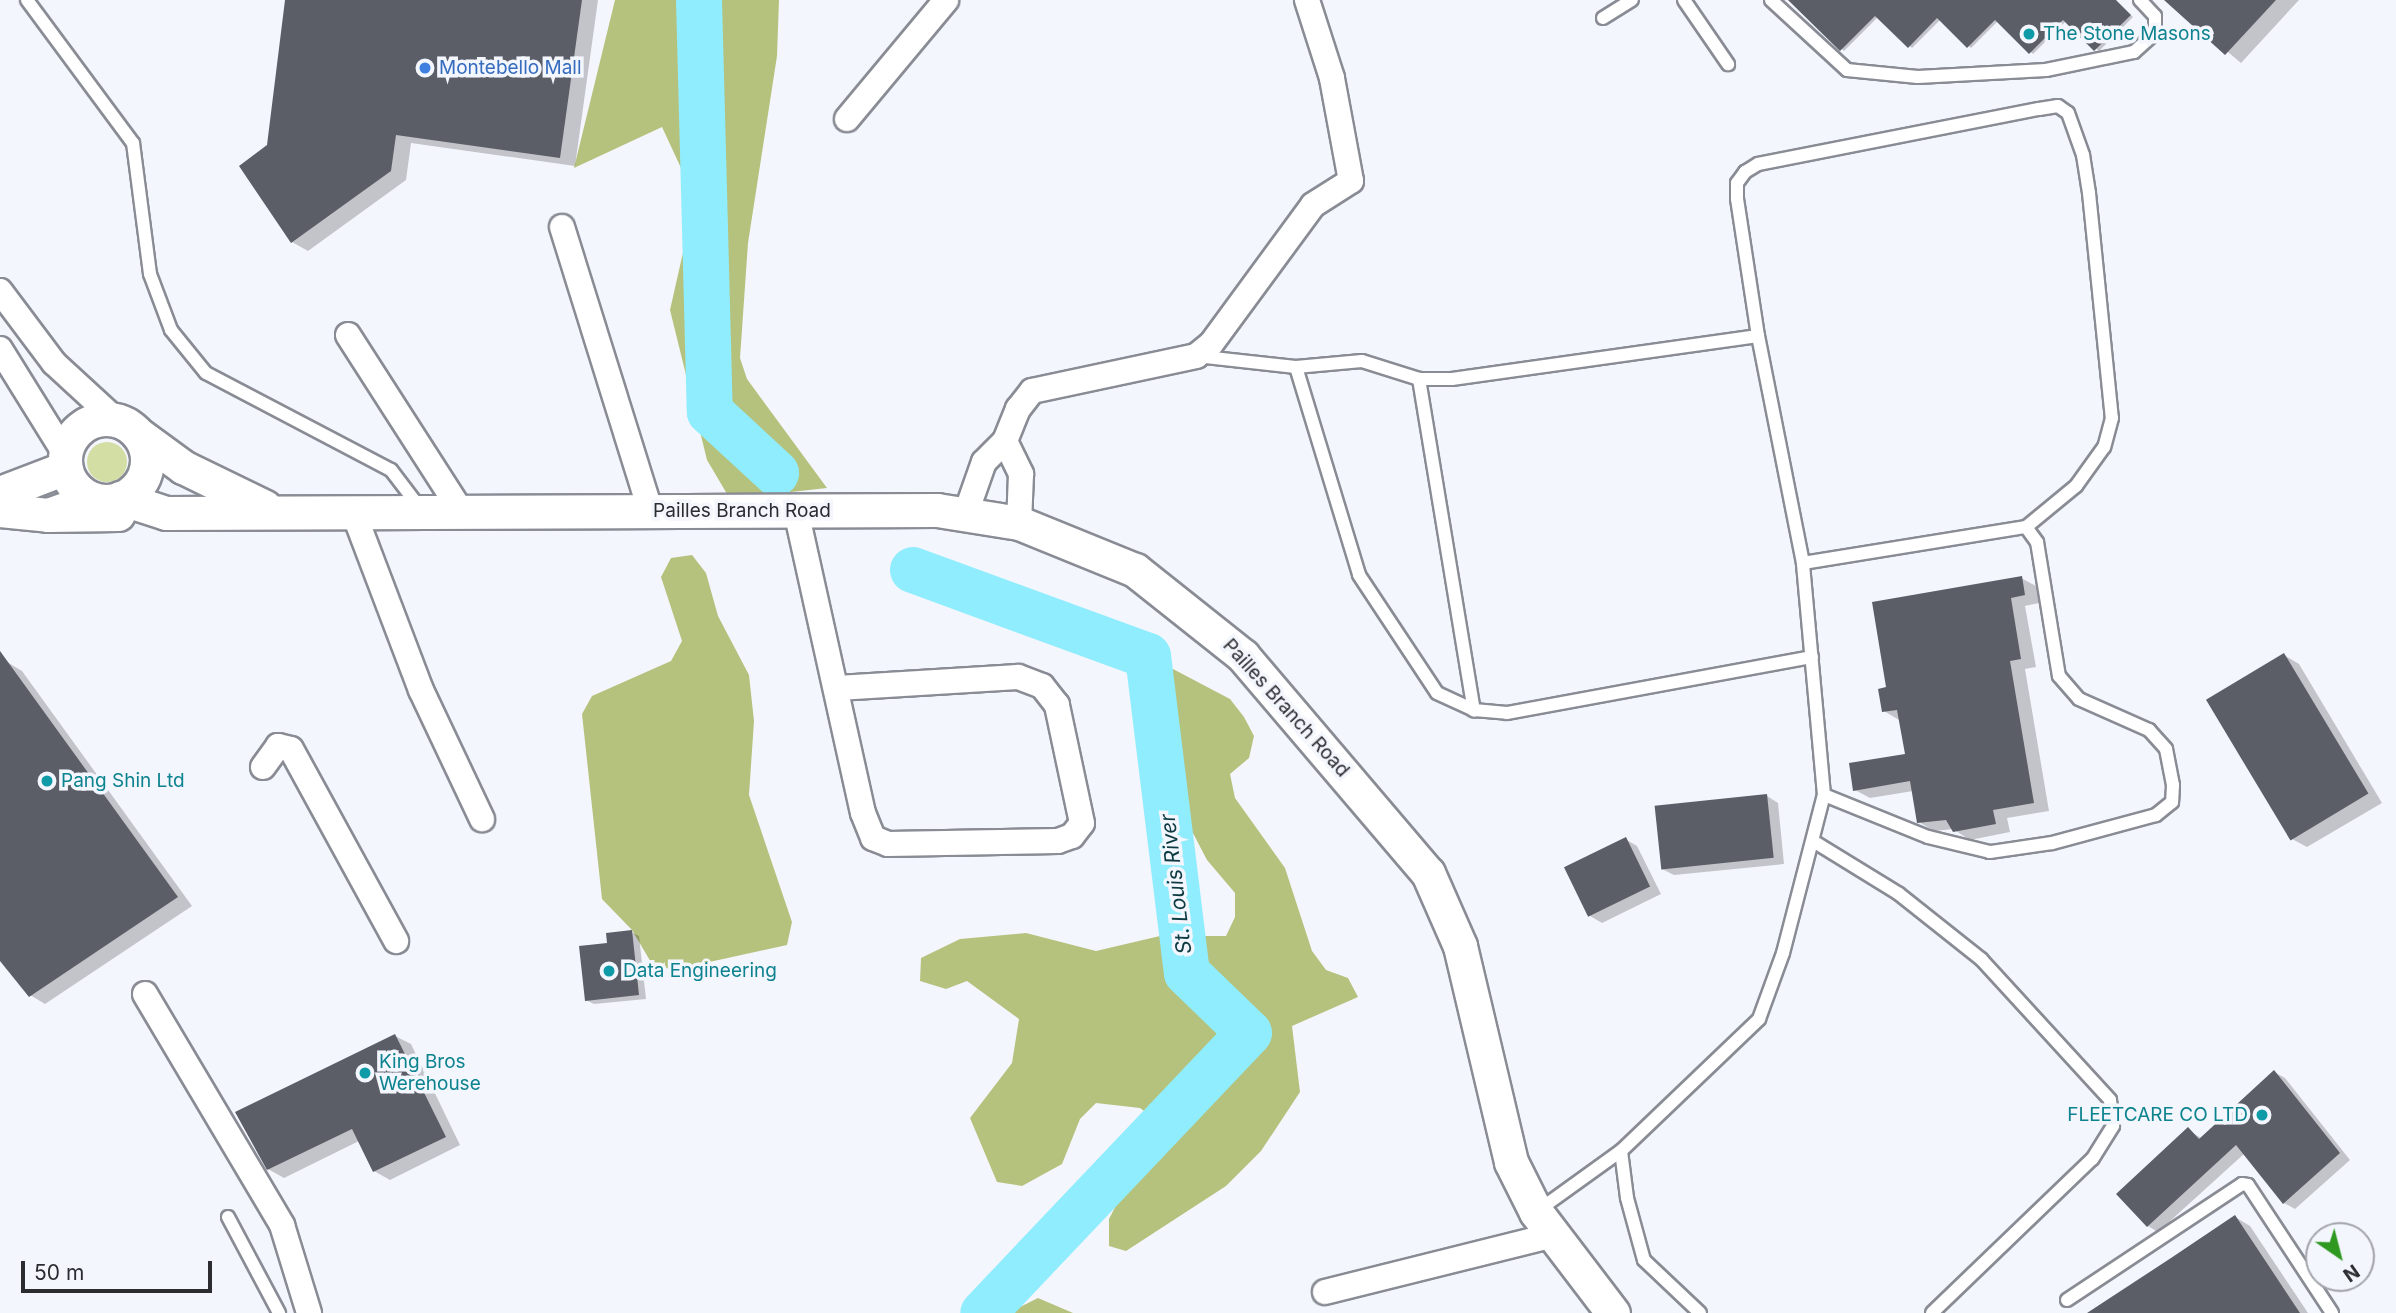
<!DOCTYPE html>
<html>
<head>
<meta charset="utf-8">
<style>
	body { margin:0 }
	#map { position:relative; width:2396px; height:1313px; overflow:hidden; background:#f3f6fd; font-family:Inter,sans-serif }
	div>[style] { position:absolute }
	[style*='--x'] { left:calc(var(--x)*1px); top:calc(var(--y)*1px); width:calc(var(--w)*1px); rotate:calc(var(--a)*1deg) }
	.green>* { inset:0; background:#d2dea4 }
	.round { border-radius:50% }
	.forest>* { inset:0; background:#b5c27d }
	.shadow>* { inset:0; background:#0003 }
	.river>* { height:46px; margin:-23px; padding:0 23px; transform-origin:23px; border-radius:23px; background:#90edfe }
	.building>* { inset:0; background:#5b5e66; transform-origin:0 0 }
	.roads { filter:drop-shadow(2px 0 #898c94) drop-shadow(-2px 0 #898c94) drop-shadow(0 2px #898c94) drop-shadow(0 -2px #898c94) }
	.lane>* { height:12px; margin:-6px; padding:0 6px; transform-origin:6px; border-radius:6px; background:#fff }
	.street>* { height:24px; margin:-12px; padding:0 12px; transform-origin:12px; border-radius:12px; background:#fff }
	.secondary>* { height:33px; margin:-16.5px; padding:0 16.5px; transform-origin:16.5px; border-radius:16.5px; background:#fff }
	.secondary>.ring { margin:-16.5px; padding:0; box-sizing:content-box; background:none; border:33px solid #fff; border-radius:50% }
	.dots>* { width:19px; height:19px; translate:-50% -50%; box-sizing:border-box; border:4px solid #f3f6fd; border-radius:50% }
	span { translate:-50% -50%; white-space:nowrap; text-align:center; line-height:1.15; -webkit-text-stroke:7px #f3f6fd; paint-order:stroke }
	.culture-label { font-size:19px; color:#0d838f }
	.left { translate:0 -50%; text-align:left }
	.right { translate:-100% -50%; text-align:right }
	.shop-label { font-size:19px; color:#366cbe }
	.street-label { font-size:19px; color:#2b2c30 }
	.water-label { font-size:21px; color:#0d3a41; font-style:italic }
	.north { position:absolute; left:2305px; top:1222px; width:70px; height:70px; box-sizing:border-box; background:#f3f6fd; border:2px solid #a3a5ab; border-radius:50%; rotate:145deg; font-size:19px; font-weight:700; line-height:28px; text-align:center; color:#2b2c30 }
	.north::after { content:''; display:block; margin:auto; width:24px; height:32px; background:#2f9820; clip-path:polygon(50% 0,100% 100%,50% 72%,0 100%) }
	.scale { position:absolute; left:21px; top:1261px; width:191px; height:32px; box-sizing:border-box; border:4px solid #2b2c30; border-top:0; padding-left:9px; font-size:21px; line-height:24px; white-space:nowrap; color:#2b2c30; -webkit-text-stroke:5px #f3f6fd; paint-order:stroke }
</style>
</head>
<body>
<div id="map">
	<div class="green">
		<i class="round" style="left:87px;top:442px;width:40px;height:40px"></i>
	</div>
	<div class="forest">
		<i style="clip-path:polygon(615px 0,779px 0,777px 56px,748px 243px,740px 358px,747px 379px,827px 488px,730px 499px,707px 460px,670px 310px,689px 226px,688px 183px,662px 127px,574px 168px)"></i>
		<i style="clip-path:polygon(692px 555px,706px 573px,718px 616px,749px 675px,754px 721px,749px 795px,792px 922px,787px 945px,673px 970px,652px 964px,632px 930px,602px 899px,582px 714px,592px 696px,671px 661px,682px 641px,661px 577px,671px 558px)"></i>
		<i style="clip-path:polygon(1173px 669px,1230px 699px,1244px 717px,1254px 736px,1249px 758px,1230px 774px,1235px 798px,1285px 868px,1312px 951px,1326px 970px,1348px 978px,1358px 997px,1292px 1026px,1300px 1092px,1261px 1151px,1226px 1186px,1126px 1251px,1109px 1246px,1109px 1219px,1159px 1122px,1140px 1108px,1096px 1103px,1080px 1119px,1062px 1164px,1022px 1186px,997px 1182px,970px 1118px,1012px 1063px,1019px 1019px,967px 981px,946px 989px,920px 981px,921px 958px,960px 939px,1026px 933px,1096px 951px,1160px 936px,1226px 936px,1235px 917px,1235px 893px,1207px 860px,1134px 720px)"></i>
		<i style="clip-path:polygon(1038px 1298px,1073px 1313px,1008px 1313px)"></i>
	</div>
	<div class="shadow">
		<i style="clip-path:polygon(286px 0,598px 0,575px 166px,411px 143px,406px 180px,308px 251px,292px 242px,269px 146px)"></i>
		<i style="clip-path:polygon(1790px 0,2115px 0,2133px 17px,2099px 51px,2066px 21px,2033px 54px,1998px 21px,1971px 48px,1941px 19px,1912px 48px,1878px 17px,1844px 51px)"></i>
		<i style="clip-path:polygon(2175px 0,2299px 0,2241px 63px,2171px 4px)"></i>
		<i style="clip-path:polygon(2021px 578px,2036px 586px,2039px 603px,2025px 606px,2036px 667px,2025px 669px,2049px 811px,2007px 818px,2010px 832px,1970px 840px,1953px 829px,1934px 831px,1919px 822px,1913px 791px,1870px 798px,1855px 790px,1907px 755px,1899px 720px,1884px 711px,1889px 688px)"></i>
		<i style="clip-path:polygon(2284px 655px,2299px 664px,2382px 803px,2307px 847px,2292px 839px)"></i>
		<i style="clip-path:polygon(7px 662px,22px 671px,192px 906px,45px 1004px,30px 995px,0 958px,0 667px)"></i>
		<i style="clip-path:polygon(1767px 796px,1778px 803px,1784px 864px,1674px 875px,1662px 869px)"></i>
		<i style="clip-path:polygon(1625px 839px,1637px 846px,1661px 894px,1602px 923px,1590px 916px)"></i>
		<i style="clip-path:polygon(631px 932px,639px 936px,646px 999px,594px 1004px,586px 1000px,609px 944px)"></i>
		<i style="clip-path:polygon(395px 1036px,411px 1044px,460px 1145px,390px 1180px,374px 1171px,359px 1141px,284px 1178px,268px 1169px)"></i>
		<i style="clip-path:polygon(2274px 1072px,2285px 1078px,2350px 1160px,2295px 1209px,2284px 1203px,2245px 1153px,2158px 1232px,2148px 1226px,2188px 1130px,2201px 1138px)"></i>
		<i style="clip-path:polygon(2235px 1217px,2250px 1226px,2308px 1313px,2090px 1313px)"></i>
	</div>
	<div class="river">
		<i style="--x:699;--y:0;--w:412;--a:88.5"></i>
		<i style="--x:710;--y:412;--w:90;--a:42.7"></i>
		<i style="--x:913;--y:570;--w:250;--a:20.1"></i>
		<i style="--x:1148;--y:656;--w:319;--a:83"></i>
		<i style="--x:1187;--y:973;--w:86;--a:44.1"></i>
		<i style="--x:1249;--y:1033;--w:386;--a:133.5"></i>
	</div>
	<div class="building">
		<i style="clip-path:polygon(285px 0,582px 0,560px 158px,396px 135px,391px 171px,291px 243px,239px 166px,267px 145px)"></i>
		<i style="clip-path:polygon(1788px 0,2116px 0,2131px 15px,2094px 51px,2063px 20px,2029px 54px,1995px 20px,1967px 48px,1937px 18px,1908px 48px,1875px 16px,1840px 51px)"></i>
		<i style="clip-path:polygon(2164px 0,2276px 0,2225px 55px)"></i>
		<i style="clip-path:polygon(2022px 576px,2025px 595px,2011px 598px,2021px 659px,2010px 661px,2034px 803px,1993px 810px,1996px 824px,1953px 832px,1946px 820px,1917px 823px,1910px 781px,1853px 791px,1849px 763px,1905px 754px,1897px 710px,1882px 712px,1878px 689px,1886px 687px,1872px 602px)"></i>
		<i style="clip-path:polygon(0 651px,178px 897px,29px 997px,0 961px)"></i>
		<i style="left:2284px;top:653px;width:164px;height:91px;rotate:59deg"></i>
		<i style="left:1767px;top:794px;width:64px;height:113px;rotate:84deg"></i>
		<i style="left:1626px;top:837px;width:55px;height:69px;rotate:64deg"></i>
		<i style="clip-path:polygon(632px 930px,639px 995px,585px 1001px,579px 946px,607px 943px,606px 933px)"></i>
		<i style="clip-path:polygon(395px 1034px,446px 1137px,373px 1172px,352px 1129px,267px 1170px,235px 1112px)"></i>
		<i style="clip-path:polygon(2274px 1070px,2340px 1153px,2283px 1204px,2236px 1145px,2147px 1227px,2116px 1194px,2188px 1127px,2199px 1139px)"></i>
		<i style="clip-path:polygon(2235px 1215px,2300px 1313px,2087px 1313px,2171px 1258px)"></i>
	</div>
	<div class="roads">
		<div class="lane">
			<i style="--x:27;--y:0;--w:178;--a:53.5"></i>
			<i style="--x:133;--y:143;--w:132;--a:82.6"></i>
			<i style="--x:150;--y:274;--w:60;--a:69.4"></i>
			<i style="--x:171;--y:330;--w:55;--a:50.9"></i>
			<i style="--x:206;--y:373;--w:209;--a:27.7"></i>
			<i style="--x:391;--y:470;--w:48;--a:52.7"></i>
			<i style="--x:1684;--y:0;--w:78;--a:55.5"></i>
			<i style="--x:1771;--y:0;--w:103;--a:42.6"></i>
			<i style="--x:1847;--y:70;--w:71;--a:5.6"></i>
			<i style="--x:1918;--y:77;--w:128;--a:-3.1"></i>
			<i style="--x:2046;--y:70;--w:90;--a:-11.6"></i>
			<i style="--x:2134;--y:52;--w:28;--a:-42"></i>
			<i style="--x:2155;--y:33;--w:17;--a:-90"></i>
			<i style="--x:2155;--y:16;--w:22;--a:-133"></i>
			<i style="--x:1603;--y:18;--w:34;--a:-32"></i>
			<i style="--x:1196;--y:356;--w:101;--a:6.3"></i>
			<i style="--x:1296;--y:367;--w:217;--a:73.1"></i>
			<i style="--x:1359;--y:575;--w:141;--a:56.5"></i>
			<i style="--x:1437;--y:693;--w:41;--a:24.7"></i>
			<i style="--x:1474;--y:710;--w:33;--a:5"></i>
			<i style="--x:1507;--y:713;--w:310;--a:-10.4"></i>
			<i style="--x:1296;--y:367;--w:66;--a:-5.2"></i>
			<i style="--x:1362;--y:361;--w:60;--a:17.5"></i>
			<i style="--x:1419;--y:379;--w:33;--a:0"></i>
			<i style="--x:1452;--y:379;--w:309;--a:-8"></i>
			<i style="--x:1419;--y:379;--w:336;--a:80.6"></i>
			<i style="--x:1803;--y:563;--w:226;--a:-9.2"></i>
			<i style="--x:2026;--y:527;--w:19;--a:54"></i>
			<i style="--x:2037;--y:542;--w:136;--a:80.7"></i>
			<i style="--x:2059;--y:676;--w:30;--a:49"></i>
			<i style="--x:2079;--y:699;--w:77;--a:23.9"></i>
			<i style="--x:2149;--y:730;--w:25;--a:48"></i>
			<i style="--x:2166;--y:749;--w:37;--a:79"></i>
			<i style="--x:2173;--y:785;--w:17;--a:93"></i>
			<i style="--x:2172;--y:802;--w:21;--a:141"></i>
			<i style="--x:2156;--y:815;--w:108;--a:164.9"></i>
			<i style="--x:2052;--y:843;--w:63;--a:171.7"></i>
			<i style="--x:1990;--y:852;--w:64;--a:-166.4"></i>
			<i style="--x:1928;--y:837;--w:112;--a:-158"></i>
			<i style="--x:1813;--y:841;--w:101;--a:31.6"></i>
			<i style="--x:1899;--y:894;--w:105;--a:38.4"></i>
			<i style="--x:1981;--y:959;--w:191;--a:47.5"></i>
			<i style="--x:2110;--y:1100;--w:26;--a:83"></i>
			<i style="--x:2113;--y:1126;--w:39;--a:122"></i>
			<i style="--x:2092;--y:1159;--w:222;--a:136.1"></i>
			<i style="--x:1621;--y:1151;--w:47;--a:82.7"></i>
			<i style="--x:1627;--y:1198;--w:64;--a:74.7"></i>
			<i style="--x:1644;--y:1260;--w:77;--a:43.4"></i>
			<i style="--x:1536;--y:1212;--w:105;--a:-35.7"></i>
			<i style="--x:1621;--y:1151;--w:191;--a:-43.7"></i>
			<i style="--x:1759;--y:1019;--w:70;--a:-70"></i>
			<i style="--x:1783;--y:953;--w:163;--a:-75.5"></i>
			<i style="--x:1824;--y:795;--w:233;--a:-95.2"></i>
			<i style="--x:1803;--y:563;--w:231;--a:-101.2"></i>
			<i style="--x:1758;--y:336;--w:139;--a:-98.7"></i>
			<i style="--x:1737;--y:199;--w:16;--a:-90"></i>
			<i style="--x:1737;--y:183;--w:14;--a:-54"></i>
			<i style="--x:1745;--y:172;--w:15;--a:-32"></i>
			<i style="--x:1758;--y:164;--w:286;--a:-11.1"></i>
			<i style="--x:2039;--y:109;--w:19;--a:-9"></i>
			<i style="--x:2058;--y:106;--w:12;--a:35"></i>
			<i style="--x:2068;--y:113;--w:45;--a:70.3"></i>
			<i style="--x:2083;--y:155;--w:38;--a:81"></i>
			<i style="--x:2089;--y:193;--w:226;--a:84.2"></i>
			<i style="--x:2112;--y:418;--w:30;--a:105"></i>
			<i style="--x:2104;--y:447;--w:48;--a:125.7"></i>
			<i style="--x:2076;--y:486;--w:65;--a:140.6"></i>
			<i style="--x:228;--y:1217;--w:109;--a:62"></i>
			<i style="--x:2067;--y:1300;--w:210;--a:-33.5"></i>
			<i style="--x:2242;--y:1184;--w:6;--a:9"></i>
			<i style="--x:2248;--y:1185;--w:153;--a:56.7"></i>
		</div>
		<div class="street">
			<i style="--x:847;--y:119;--w:155;--a:-50.2"></i>
			<i style="--x:562;--y:227;--w:299;--a:72.7"></i>
			<i style="--x:0;--y:291;--w:90;--a:53.1"></i>
			<i style="--x:54;--y:363;--w:84;--a:42.6"></i>
			<i style="--x:348;--y:335;--w:213;--a:57.3"></i>
			<i style="--x:0;--y:349;--w:123;--a:58.2"></i>
			<i style="--x:1005;--y:441;--w:37;--a:64"></i>
			<i style="--x:1021;--y:474;--w:49;--a:92.3"></i>
			<i style="--x:353;--y:511;--w:191;--a:69.2"></i>
			<i style="--x:421;--y:690;--w:143;--a:64.7"></i>
			<i style="--x:796;--y:511;--w:309;--a:77.5"></i>
			<i style="--x:863;--y:813;--w:27;--a:68"></i>
			<i style="--x:873;--y:838;--w:16;--a:22"></i>
			<i style="--x:888;--y:844;--w:170;--a:-1"></i>
			<i style="--x:1058;--y:841;--w:15;--a:-20"></i>
			<i style="--x:1072;--y:836;--w:16;--a:-52"></i>
			<i style="--x:1082;--y:823;--w:121;--a:-102"></i>
			<i style="--x:1057;--y:705;--w:24;--a:-128"></i>
			<i style="--x:1042;--y:686;--w:26;--a:-159"></i>
			<i style="--x:1018;--y:677;--w:181;--a:176.5"></i>
			<i style="--x:966;--y:513;--w:54;--a:-70.6"></i>
			<i style="--x:984;--y:462;--w:30;--a:-45"></i>
			<i style="--x:1005;--y:441;--w:35;--a:-68"></i>
			<i style="--x:1018;--y:409;--w:23;--a:-52"></i>
			<i style="--x:1032;--y:391;--w:168;--a:-12"></i>
			<i style="--x:1196;--y:356;--w:19;--a:-39"></i>
			<i style="--x:1211;--y:344;--w:172;--a:-53.7"></i>
			<i style="--x:1313;--y:205;--w:45;--a:-32.3"></i>
			<i style="--x:1351;--y:181;--w:105;--a:-100.5"></i>
			<i style="--x:1332;--y:78;--w:82;--a:-107.8"></i>
			<i style="--x:263;--y:767;--w:26;--a:-54"></i>
			<i style="--x:278;--y:746;--w:13;--a:13"></i>
			<i style="--x:291;--y:749;--w:219;--a:61.3"></i>
			<i style="--x:145;--y:994;--w:269;--a:59.3"></i>
			<i style="--x:282;--y:1225;--w:92;--a:72.9"></i>
			<i style="--x:1325;--y:1292;--w:236;--a:-14"></i>
		</div>
		<div class="secondary">
			<i class="ring" style="left:65px;top:419px;width:49px;height:49px"></i>
			<i style="--x:138;--y:434;--w:56;--a:36.3"></i>
			<i style="--x:183;--y:467;--w:91;--a:26"></i>
			<i style="--x:0;--y:493;--w:70;--a:-21"></i>
			<i style="--x:120;--y:498;--w:48;--a:18.1"></i>
			<i style="--x:166;--y:513;--w:771;--a:-0.22"></i>
			<i style="--x:937;--y:510;--w:83;--a:9"></i>
			<i style="--x:1019;--y:523;--w:125;--a:22.1"></i>
			<i style="--x:1135;--y:570;--w:138;--a:38.5"></i>
			<i style="--x:1243;--y:656;--w:285;--a:49.6"></i>
			<i style="--x:1428;--y:873;--w:80;--a:66.3"></i>
			<i style="--x:1460;--y:946;--w:222;--a:76.7"></i>
			<i style="--x:1511;--y:1162;--w:56;--a:63.4"></i>
			<i style="--x:1536;--y:1212;--w:127;--a:52.7"></i>
			<i style="--x:0;--y:510;--w:48;--a:5.9"></i>
			<i style="--x:48;--y:515;--w:20;--a:-20"></i>
			<i style="--x:48;--y:515;--w:70;--a:-0.8"></i>
		</div>
	</div>
	<div class="dots">
		<i style="left:2029px;top:34px;background:#0f9aa8"></i>
		<i style="left:425px;top:68px;background:#3f7fe0"></i>
		<i style="left:47px;top:781px;background:#0f9aa8"></i>
		<i style="left:609px;top:971px;background:#0f9aa8"></i>
		<i style="left:365px;top:1073px;background:#0f9aa8"></i>
		<i style="left:2262px;top:1115px;background:#0f9aa8"></i>
	</div>
	<div class="culture-label">
		<span class="left" style="left:2043px;top:34px">The Stone Masons</span>
		<span class="left" style="left:61px;top:781px">Pang Shin Ltd</span>
		<span class="left" style="left:623px;top:971px">Data Engineering</span>
		<span class="left" style="left:379px;top:1073px">King Bros<br>Werehouse</span>
		<span class="right" style="left:2248px;top:1115px">FLEETCARE CO LTD</span>
	</div>
	<div class="shop-label">
		<span class="left" style="left:439px;top:68px">Montebello Mall</span>
	</div>
	<div class="street-label">
		<span style="left:742px;top:511px">Pailles Branch Road</span>
		<span style="left:1286px;top:708px;rotate:48deg">Pailles Branch Road</span>
	</div>
	<div class="water-label">
		<span style="left:1176px;top:884px;rotate:-97deg">St. Louis River</span>
	</div>
	<div class="north">N</div>
	<div class="scale">50 m</div>
</div>
</body>
</html>
